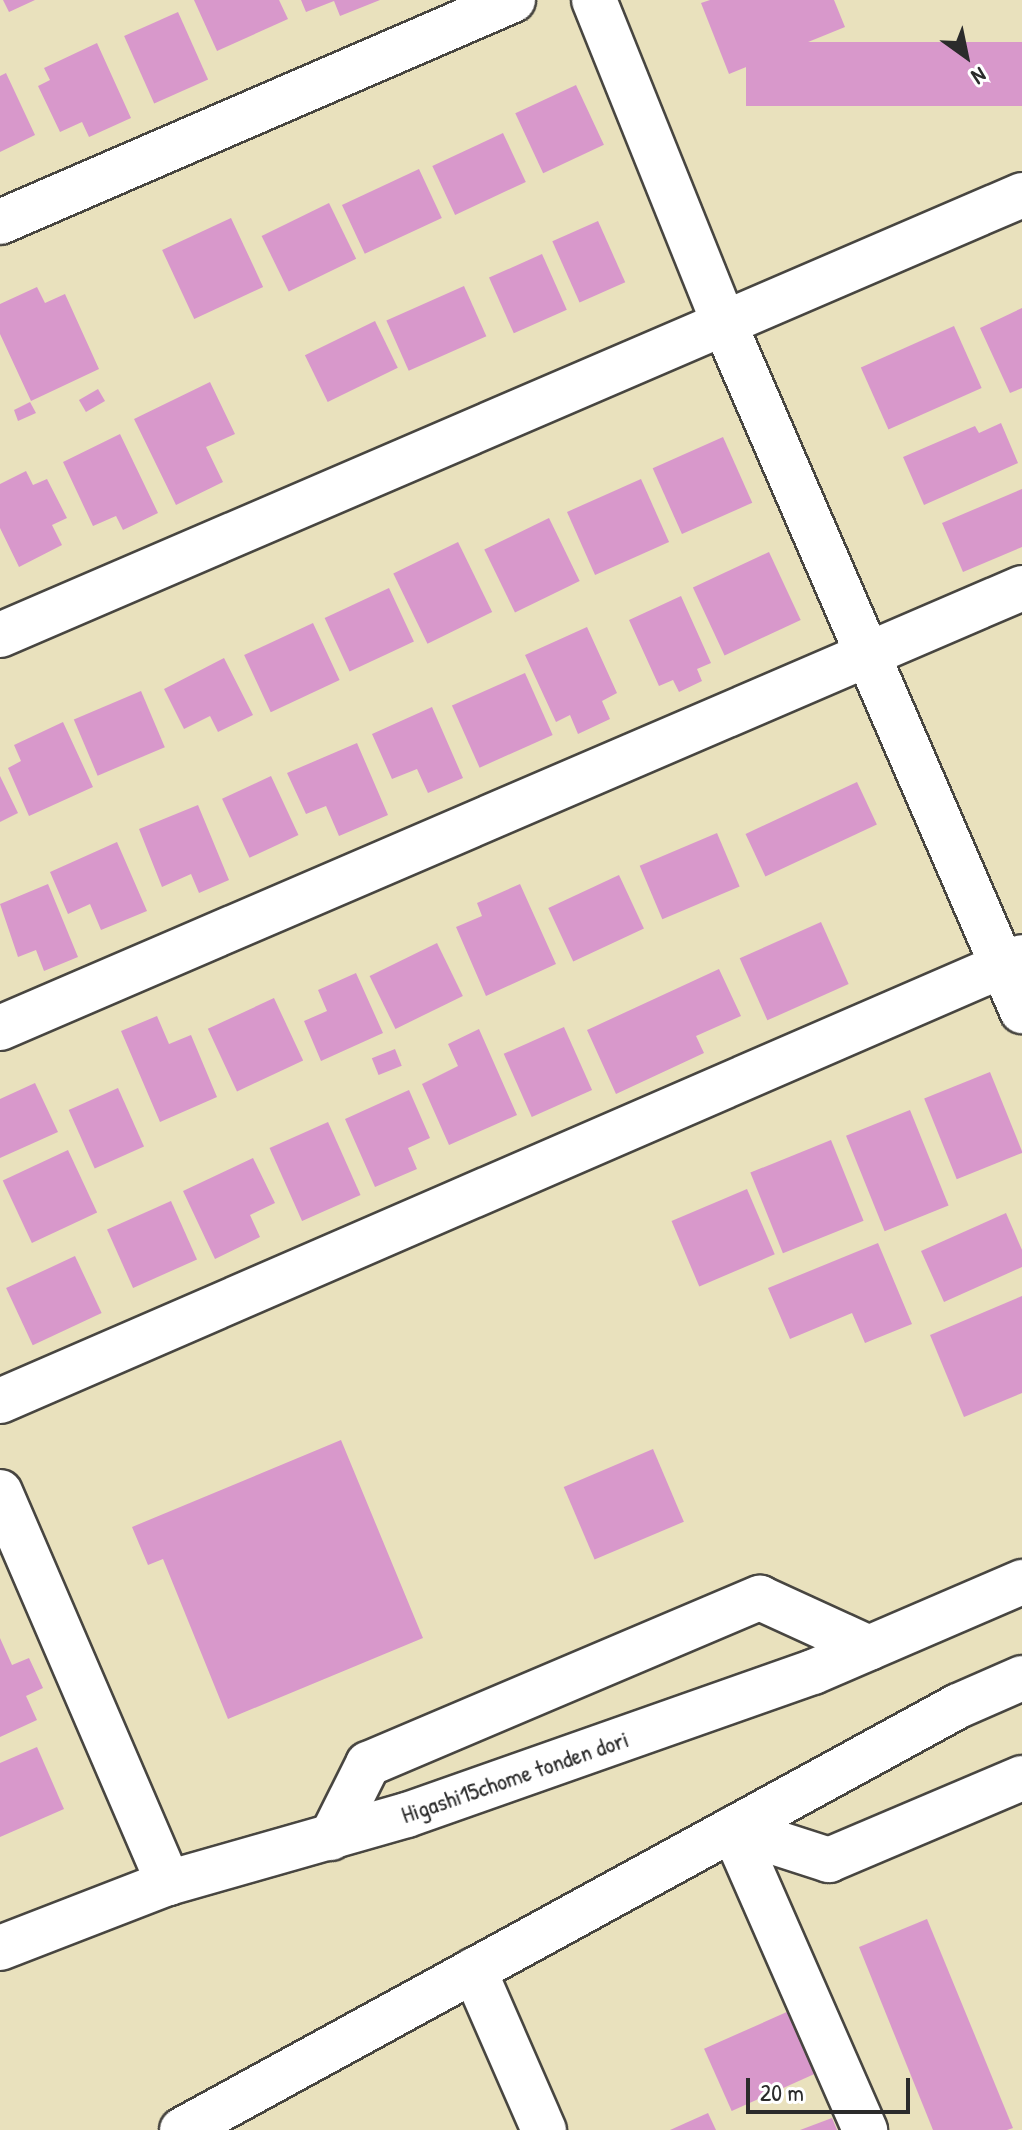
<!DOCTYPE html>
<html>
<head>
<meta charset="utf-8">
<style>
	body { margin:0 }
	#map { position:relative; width:1022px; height:2130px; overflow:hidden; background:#e9e1bd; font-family:"Patrick Hand",sans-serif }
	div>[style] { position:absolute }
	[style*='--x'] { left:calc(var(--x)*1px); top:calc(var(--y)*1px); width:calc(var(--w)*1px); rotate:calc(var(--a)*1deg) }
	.building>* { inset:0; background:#d898cb; transform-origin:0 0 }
	.roads { filter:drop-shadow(2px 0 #484641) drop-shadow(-2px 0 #484641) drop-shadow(0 2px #484641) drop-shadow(0 -2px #484641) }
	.minor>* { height:44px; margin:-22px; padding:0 22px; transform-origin:22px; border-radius:22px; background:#fff }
	.tertiary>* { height:44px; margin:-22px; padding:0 22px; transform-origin:22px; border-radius:22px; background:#fff }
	span { translate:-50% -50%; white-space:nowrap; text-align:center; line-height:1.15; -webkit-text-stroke:6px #fff; paint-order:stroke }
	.street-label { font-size:24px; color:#2b2b2b }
	.north { position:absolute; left:926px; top:16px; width:80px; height:80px; -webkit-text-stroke:6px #fff; paint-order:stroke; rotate:147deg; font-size:22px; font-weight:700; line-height:32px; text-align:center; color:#2b2b2b }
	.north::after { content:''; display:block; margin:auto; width:28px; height:36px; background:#2b2b2b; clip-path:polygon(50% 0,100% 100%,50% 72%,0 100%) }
	.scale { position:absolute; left:746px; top:2078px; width:164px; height:36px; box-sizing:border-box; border:4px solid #2b2b2b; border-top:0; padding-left:10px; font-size:24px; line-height:28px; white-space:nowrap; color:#2b2b2b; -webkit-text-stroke:6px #fff; paint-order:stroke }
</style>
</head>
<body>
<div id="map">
	<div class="building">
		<i style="clip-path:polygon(3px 0,35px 0,9px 12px)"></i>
		<i style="clip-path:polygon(194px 0,279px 0,288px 19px,217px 51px)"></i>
		<i style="clip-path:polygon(301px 0,380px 0,340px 16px,334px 1px,306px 12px)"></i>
		<i style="clip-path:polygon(710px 0,834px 0,845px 27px,729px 74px,701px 3px)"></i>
		<i style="left:178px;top:12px;width:74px;height:59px;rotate:66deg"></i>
		<i style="left:1022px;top:42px;width:64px;height:276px;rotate:90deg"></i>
		<i style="clip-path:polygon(97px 43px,131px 118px,89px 137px,82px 122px,60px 132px,38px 86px,50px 80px,44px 68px)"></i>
		<i style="clip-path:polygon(6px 73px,35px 135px,0 152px,0 76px)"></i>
		<i style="left:576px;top:85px;width:66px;height:67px;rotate:65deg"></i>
		<i style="left:503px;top:133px;width:54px;height:78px;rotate:65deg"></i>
		<i style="left:419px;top:169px;width:54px;height:85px;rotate:65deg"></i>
		<i style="left:329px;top:203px;width:62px;height:75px;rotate:64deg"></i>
		<i style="left:231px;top:218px;width:76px;height:76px;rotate:65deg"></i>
		<i style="left:598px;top:221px;width:67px;height:50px;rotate:66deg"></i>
		<i style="left:542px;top:254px;width:61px;height:58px;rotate:66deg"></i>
		<i style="left:464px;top:286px;width:55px;height:85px;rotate:66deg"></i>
		<i style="clip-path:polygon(37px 287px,45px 303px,65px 294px,99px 369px,31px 401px,0 334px,0 304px)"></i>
		<i style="clip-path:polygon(1022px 308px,1022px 388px,1010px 393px,980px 328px)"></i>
		<i style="left:375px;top:321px;width:52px;height:78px;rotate:64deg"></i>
		<i style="left:954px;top:326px;width:68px;height:102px;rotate:66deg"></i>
		<i style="clip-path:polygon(210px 382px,235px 434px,206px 447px,223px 482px,176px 505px,134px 419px)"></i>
		<i style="left:98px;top:389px;width:14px;height:22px;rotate:60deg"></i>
		<i style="clip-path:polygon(30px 402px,36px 413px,18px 421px,14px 410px)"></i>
		<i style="clip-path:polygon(1001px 423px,1018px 463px,924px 505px,903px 457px,975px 426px,979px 433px)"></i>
		<i style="clip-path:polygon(120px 434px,158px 513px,123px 530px,116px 516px,93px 526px,63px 462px)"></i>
		<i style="left:723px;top:437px;width:72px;height:77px;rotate:66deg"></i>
		<i style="clip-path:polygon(26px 471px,33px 485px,47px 479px,67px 518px,52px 525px,62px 545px,19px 567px,0 528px,0 484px)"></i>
		<i style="left:641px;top:479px;width:69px;height:81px;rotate:66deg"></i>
		<i style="clip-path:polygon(1022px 489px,1022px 547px,963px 572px,942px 523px)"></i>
		<i style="left:549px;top:518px;width:70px;height:72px;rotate:64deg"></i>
		<i style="left:458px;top:542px;width:78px;height:72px;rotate:64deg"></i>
		<i style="left:769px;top:552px;width:75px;height:84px;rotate:65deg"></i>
		<i style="left:389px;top:588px;width:59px;height:71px;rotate:65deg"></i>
		<i style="clip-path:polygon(681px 596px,711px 663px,697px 669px,702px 681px,679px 692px,673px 680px,659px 686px,629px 620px)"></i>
		<i style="left:313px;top:623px;width:63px;height:76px;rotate:65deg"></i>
		<i style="clip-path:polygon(587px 627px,617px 693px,602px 701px,610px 719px,578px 734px,570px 715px,556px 722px,525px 655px)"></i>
		<i style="clip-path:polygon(224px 658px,253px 715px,218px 732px,210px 716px,184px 729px,164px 689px)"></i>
		<i style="left:525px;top:673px;width:68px;height:80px;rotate:66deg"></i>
		<i style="left:141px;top:691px;width:61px;height:73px;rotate:67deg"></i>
		<i style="clip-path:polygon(432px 707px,463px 778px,428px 793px,417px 769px,392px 779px,372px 734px)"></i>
		<i style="clip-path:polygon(63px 722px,93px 787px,29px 816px,8px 768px,21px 761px,14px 745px)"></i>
		<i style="clip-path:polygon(357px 743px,388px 815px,339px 836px,326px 806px,306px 814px,287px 773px)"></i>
		<i style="clip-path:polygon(0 776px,18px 813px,0 822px)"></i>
		<i style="left:271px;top:776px;width:65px;height:54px;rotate:65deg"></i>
		<i style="left:857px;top:782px;width:47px;height:123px;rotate:65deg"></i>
		<i style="clip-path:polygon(198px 805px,229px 880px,199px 893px,191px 874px,162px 887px,139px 829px)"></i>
		<i style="left:717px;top:833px;width:58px;height:84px;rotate:67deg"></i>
		<i style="clip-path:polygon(117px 842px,147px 911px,101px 930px,90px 904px,68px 914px,50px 872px)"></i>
		<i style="left:619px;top:875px;width:59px;height:78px;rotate:65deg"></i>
		<i style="clip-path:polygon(48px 884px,78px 957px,44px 971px,36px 950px,18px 957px,0 904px)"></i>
		<i style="clip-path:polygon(520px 884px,556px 964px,486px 996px,456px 927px,482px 916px,477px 903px)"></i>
		<i style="left:821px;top:922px;width:68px;height:89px;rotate:66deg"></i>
		<i style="left:437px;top:943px;width:59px;height:75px;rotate:64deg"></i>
		<i style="clip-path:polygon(719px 969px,741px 1016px,696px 1036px,704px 1053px,616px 1094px,587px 1030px)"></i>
		<i style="clip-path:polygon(356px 973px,383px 1033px,321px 1061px,304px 1021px,327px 1011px,318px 990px)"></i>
		<i style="left:274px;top:998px;width:69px;height:73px;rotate:65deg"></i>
		<i style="clip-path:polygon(157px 1016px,169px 1044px,191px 1035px,217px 1097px,160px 1122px,121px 1031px)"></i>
		<i style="left:564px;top:1027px;width:69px;height:66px;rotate:66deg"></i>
		<i style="clip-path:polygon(479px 1029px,517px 1115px,449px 1145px,422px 1084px,458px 1066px,448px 1044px)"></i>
		<i style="left:395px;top:1049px;width:18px;height:25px;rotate:68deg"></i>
		<i style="left:990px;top:1072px;width:87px;height:71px;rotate:68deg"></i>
		<i style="clip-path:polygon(35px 1083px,58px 1132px,0 1158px,0 1099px)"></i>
		<i style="left:118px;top:1088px;width:64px;height:54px;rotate:66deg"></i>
		<i style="clip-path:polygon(409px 1090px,430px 1138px,408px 1148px,417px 1169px,375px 1187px,345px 1119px)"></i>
		<i style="left:910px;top:1110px;width:103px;height:69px;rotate:68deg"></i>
		<i style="left:328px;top:1122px;width:80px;height:64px;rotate:66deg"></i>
		<i style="left:831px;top:1140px;width:87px;height:87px;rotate:68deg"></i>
		<i style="left:68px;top:1150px;width:69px;height:72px;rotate:65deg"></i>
		<i style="clip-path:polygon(253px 1158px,275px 1203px,250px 1215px,260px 1237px,215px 1259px,183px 1191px)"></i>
		<i style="left:747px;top:1189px;width:71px;height:82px;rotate:67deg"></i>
		<i style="left:171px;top:1201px;width:64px;height:70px;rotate:66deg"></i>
		<i style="clip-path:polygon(1006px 1213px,1022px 1250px,1022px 1267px,944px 1302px,921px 1251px)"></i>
		<i style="clip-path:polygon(878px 1243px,912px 1324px,865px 1343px,852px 1313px,790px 1339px,768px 1288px)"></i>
		<i style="left:75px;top:1256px;width:63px;height:76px;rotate:65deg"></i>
		<i style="clip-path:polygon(1022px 1296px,1022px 1393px,964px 1417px,930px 1335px)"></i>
		<i style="clip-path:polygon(341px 1440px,423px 1638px,228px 1719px,163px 1559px,148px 1565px,132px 1527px)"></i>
		<i style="left:653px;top:1449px;width:79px;height:97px;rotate:67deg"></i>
		<i style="clip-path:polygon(0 1638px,12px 1665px,29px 1658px,43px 1688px,26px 1696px,37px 1720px,0 1737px)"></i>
		<i style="clip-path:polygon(37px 1747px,64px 1809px,0 1837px,0 1763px)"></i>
		<i style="clip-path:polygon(927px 1919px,1013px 2128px,1007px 2130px,933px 2130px,859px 1947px)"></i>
		<i style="left:789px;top:2011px;width:68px;height:93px;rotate:66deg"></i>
		<i style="clip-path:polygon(708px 2113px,716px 2130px,670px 2130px)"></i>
		<i style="clip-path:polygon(832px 2118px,837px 2130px,800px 2130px)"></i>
	</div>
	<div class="roads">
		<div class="minor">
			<i style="--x:594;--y:0;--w:348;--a:68.1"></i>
			<i style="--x:724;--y:323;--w:750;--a:66.58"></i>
			<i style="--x:0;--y:222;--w:559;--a:-23.4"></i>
			<i style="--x:0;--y:635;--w:1113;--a:-23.29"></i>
			<i style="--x:0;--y:1028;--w:1113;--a:-23.29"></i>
			<i style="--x:0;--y:1401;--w:1114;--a:-23.48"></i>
			<i style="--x:0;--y:1492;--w:426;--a:66.7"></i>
			<i style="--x:733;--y:1829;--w:329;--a:66.3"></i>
			<i style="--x:733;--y:1829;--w:101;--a:17.9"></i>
			<i style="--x:829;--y:1860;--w:210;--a:-23"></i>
			<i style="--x:331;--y:1838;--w:83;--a:-63.4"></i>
			<i style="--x:368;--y:1764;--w:426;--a:-23"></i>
			<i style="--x:760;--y:1598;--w:120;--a:24.6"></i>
			<i style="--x:474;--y:1970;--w:175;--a:66.4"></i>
		</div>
		<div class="tertiary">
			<i style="--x:0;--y:1948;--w:180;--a:-21.2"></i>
			<i style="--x:168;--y:1883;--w:248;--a:-15.9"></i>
			<i style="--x:407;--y:1815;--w:430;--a:-19.4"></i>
			<i style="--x:813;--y:1672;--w:228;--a:-23.3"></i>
			<i style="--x:182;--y:2130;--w:884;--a:-28.65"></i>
			<i style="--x:958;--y:1706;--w:70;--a:-23.6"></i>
		</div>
	</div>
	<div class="street-label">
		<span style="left:515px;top:1777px;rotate:-19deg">Higashi15chome tonden dori</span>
	</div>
	<div class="north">N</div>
	<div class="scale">20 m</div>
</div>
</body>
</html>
